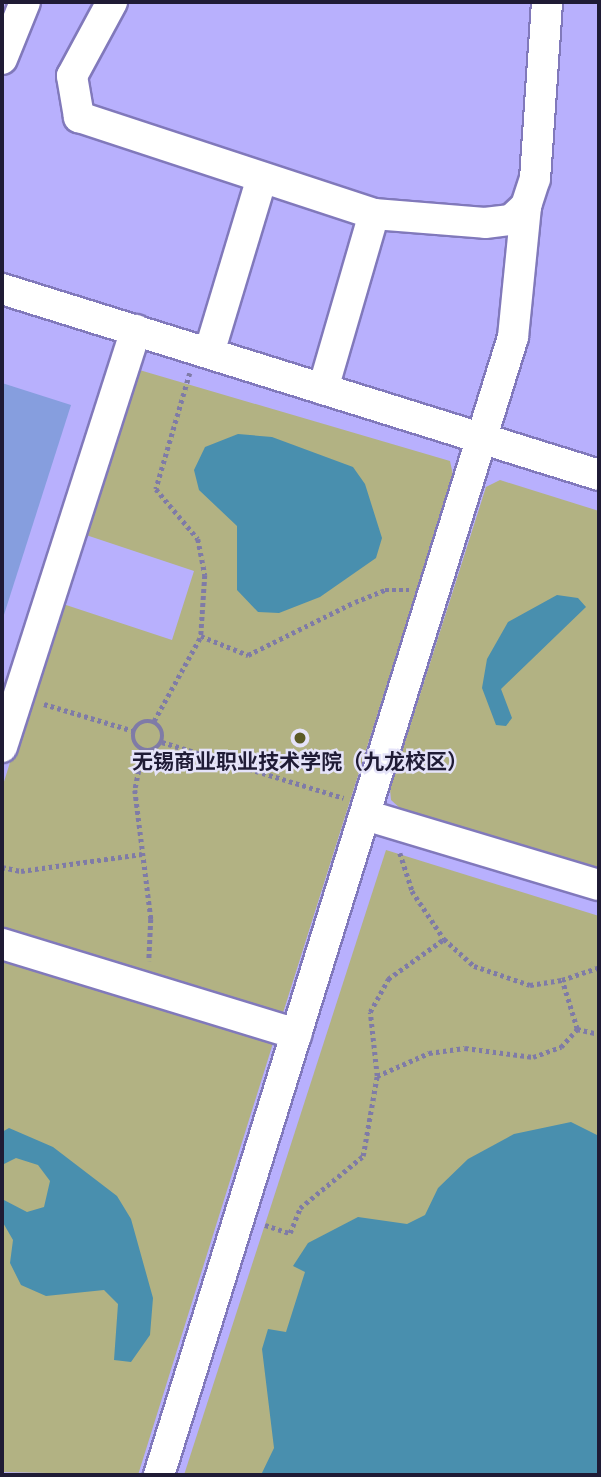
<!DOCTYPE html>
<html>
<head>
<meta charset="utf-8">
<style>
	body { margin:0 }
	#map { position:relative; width:601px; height:1477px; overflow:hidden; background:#c3bef7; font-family:Raleway,"Noto Sans SC",sans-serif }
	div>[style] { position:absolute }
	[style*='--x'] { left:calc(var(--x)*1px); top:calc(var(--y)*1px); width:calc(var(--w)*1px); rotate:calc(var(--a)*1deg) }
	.built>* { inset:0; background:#b8b0fd; transform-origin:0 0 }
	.green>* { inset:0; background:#b2b283 }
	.water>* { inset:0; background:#498fae }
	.building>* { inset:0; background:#869ede }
	.path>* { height:4.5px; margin-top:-2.25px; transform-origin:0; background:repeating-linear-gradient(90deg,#7f7ba7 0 3.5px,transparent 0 7px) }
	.path>.ring { margin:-2.25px; padding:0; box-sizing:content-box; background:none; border:4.5px solid #7f7ba7; border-radius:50% }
	.roads { filter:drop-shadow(2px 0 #8179bb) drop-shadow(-2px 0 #8179bb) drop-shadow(0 2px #8179bb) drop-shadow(0 -2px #8179bb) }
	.minor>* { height:30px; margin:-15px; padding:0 15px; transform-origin:15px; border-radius:15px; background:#fff }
	.dots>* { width:19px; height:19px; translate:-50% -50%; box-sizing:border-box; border:4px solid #e5e3f9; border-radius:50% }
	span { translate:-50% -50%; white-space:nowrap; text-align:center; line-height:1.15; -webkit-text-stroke:5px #e5e3f9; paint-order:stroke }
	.poi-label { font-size:21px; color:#1f1b35; font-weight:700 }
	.frame { position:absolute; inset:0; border:4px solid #1f1b35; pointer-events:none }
</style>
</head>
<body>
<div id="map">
	<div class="built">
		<i style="left:2px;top:2px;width:597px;height:1473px"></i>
	</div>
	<div class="green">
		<i style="clip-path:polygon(136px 369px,450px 461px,453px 475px,282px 1016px,2px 928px,2px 788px,60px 603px,172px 640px,194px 571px,83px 534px)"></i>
		<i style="clip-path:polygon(500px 480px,599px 511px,599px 870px,401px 809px,391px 800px,390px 789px,486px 487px)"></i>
		<i style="clip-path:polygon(386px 850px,599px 916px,599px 1475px,184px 1475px)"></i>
		<i style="clip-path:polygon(2px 954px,274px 1040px,138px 1475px,2px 1472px)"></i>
	</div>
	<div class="water">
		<i style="clip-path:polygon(238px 434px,272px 437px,353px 467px,365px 484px,382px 538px,376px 558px,320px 597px,279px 613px,258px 612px,237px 590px,237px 526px,199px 490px,194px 470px,205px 447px)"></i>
		<i style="clip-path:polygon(557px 595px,578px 598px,586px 607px,501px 689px,512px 718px,506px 726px,496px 725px,482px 688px,487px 659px,508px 622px)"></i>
		<i style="clip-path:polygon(571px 1122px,599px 1136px,599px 1475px,261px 1475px,274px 1448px,262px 1349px,268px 1329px,286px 1332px,305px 1272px,293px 1266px,308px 1243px,358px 1217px,407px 1224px,425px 1215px,438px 1188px,468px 1159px,514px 1134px)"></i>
		<i style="clip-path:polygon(9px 1128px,53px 1147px,117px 1196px,131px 1219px,153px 1298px,150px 1335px,131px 1362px,114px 1360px,118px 1304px,104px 1290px,46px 1296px,21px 1285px,10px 1263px,13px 1240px,2px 1221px,2px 1199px,27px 1212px,44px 1207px,50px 1181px,38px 1165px,16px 1158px,2px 1165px,2px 1132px)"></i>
	</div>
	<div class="building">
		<i style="clip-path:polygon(2px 383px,71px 405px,2px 621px)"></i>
	</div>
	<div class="path">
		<i style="--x:190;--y:373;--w:121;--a:106.3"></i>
		<i style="--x:156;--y:489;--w:65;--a:50"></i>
		<i style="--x:198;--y:539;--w:37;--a:79"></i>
		<i style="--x:205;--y:575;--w:61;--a:93.8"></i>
		<i style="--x:44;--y:704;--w:94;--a:16.7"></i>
		<i class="ring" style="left:133px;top:721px;width:25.5px;height:25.5px"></i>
		<i style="--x:154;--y:721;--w:97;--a:-61.1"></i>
		<i style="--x:201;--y:636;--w:51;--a:22"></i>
		<i style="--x:248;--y:655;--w:119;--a:-26.4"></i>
		<i style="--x:355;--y:602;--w:32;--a:-22"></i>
		<i style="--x:385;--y:590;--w:24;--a:0"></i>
		<i style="--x:162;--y:742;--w:190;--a:17.1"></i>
		<i style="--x:143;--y:750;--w:41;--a:101.3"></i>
		<i style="--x:135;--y:790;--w:130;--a:82.9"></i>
		<i style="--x:151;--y:919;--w:42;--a:92.7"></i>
		<i style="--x:400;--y:853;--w:40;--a:72"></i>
		<i style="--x:412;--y:891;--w:58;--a:56.3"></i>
		<i style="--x:444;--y:939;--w:40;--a:42"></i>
		<i style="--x:474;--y:966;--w:59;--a:18.7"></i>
		<i style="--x:530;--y:985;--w:32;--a:-9"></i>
		<i style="--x:2;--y:867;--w:19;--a:12"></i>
		<i style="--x:21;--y:871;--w:122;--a:-8"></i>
		<i style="--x:577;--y:1029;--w:51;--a:-107"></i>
		<i style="--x:562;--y:980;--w:39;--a:-19"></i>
		<i style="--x:377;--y:1076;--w:57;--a:-23.9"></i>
		<i style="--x:429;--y:1053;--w:36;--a:-8"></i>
		<i style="--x:465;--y:1048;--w:69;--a:7.5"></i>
		<i style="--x:533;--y:1057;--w:30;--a:-20"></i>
		<i style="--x:561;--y:1047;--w:24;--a:-48"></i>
		<i style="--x:577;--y:1029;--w:23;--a:13"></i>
		<i style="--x:265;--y:1225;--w:26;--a:18"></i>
		<i style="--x:290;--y:1233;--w:27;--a:-68"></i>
		<i style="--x:300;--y:1208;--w:82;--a:-39.5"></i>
		<i style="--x:363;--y:1156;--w:81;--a:-80.1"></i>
		<i style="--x:377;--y:1076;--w:64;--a:-96.2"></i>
		<i style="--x:370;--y:1012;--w:38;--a:-61"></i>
		<i style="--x:388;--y:979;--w:69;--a:-35.5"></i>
	</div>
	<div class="roads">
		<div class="minor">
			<i style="--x:112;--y:2;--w:84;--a:118.4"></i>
			<i style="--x:72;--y:76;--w:42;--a:80.3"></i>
			<i style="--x:79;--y:117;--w:311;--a:18.2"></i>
			<i style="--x:2;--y:59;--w:61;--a:-68"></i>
			<i style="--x:2;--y:289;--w:625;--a:17.3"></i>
			<i style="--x:209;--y:353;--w:183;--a:-73.2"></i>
			<i style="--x:323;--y:389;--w:182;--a:-73.8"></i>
			<i style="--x:374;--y:214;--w:111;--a:4.6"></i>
			<i style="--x:485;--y:223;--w:26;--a:-7"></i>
			<i style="--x:511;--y:220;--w:21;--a:-43"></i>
			<i style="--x:526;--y:206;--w:28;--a:-72"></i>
			<i style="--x:535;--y:179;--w:177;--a:-86.1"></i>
			<i style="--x:2;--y:747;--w:438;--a:-72.2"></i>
			<i style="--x:365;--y:815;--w:244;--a:16.7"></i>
			<i style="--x:2;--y:944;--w:308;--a:17"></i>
			<i style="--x:159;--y:1475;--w:1192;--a:-72.72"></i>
			<i style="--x:513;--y:337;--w:132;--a:-84.3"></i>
		</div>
	</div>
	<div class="dots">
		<i style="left:300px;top:738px;background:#5a5a26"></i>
	</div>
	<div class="poi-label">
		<span style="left:300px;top:762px">无锡商业职业技术学院（九龙校区）</span>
	</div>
	<div class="frame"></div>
</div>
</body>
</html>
